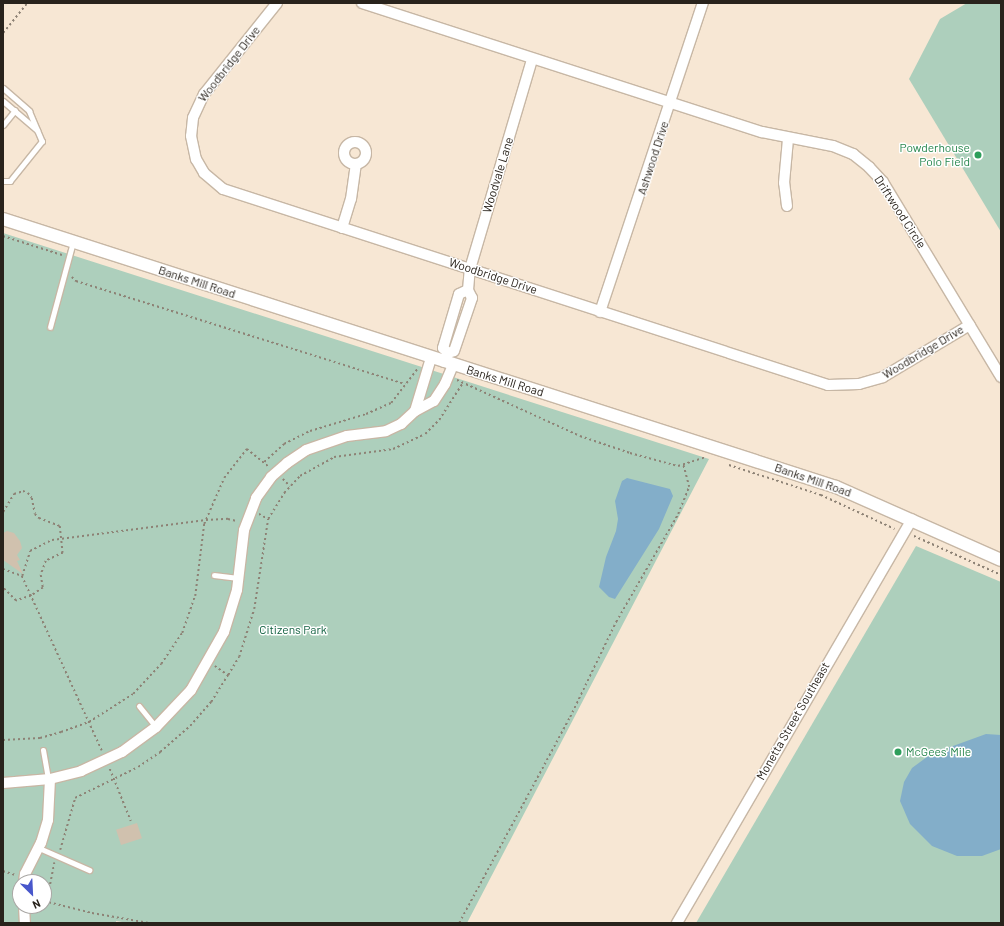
<!DOCTYPE html>
<html>
<head>
<meta charset="utf-8">
<style>
	body { margin:0 }
	#map { position:relative; width:1004px; height:926px; overflow:hidden; background:#f7e7d4; font-family:Barlow,sans-serif }
	div>[style] { position:absolute }
	[style*='--x'] { left:calc(var(--x)*1px); top:calc(var(--y)*1px); width:calc(var(--w)*1px); rotate:calc(var(--a)*1deg) }
	.green>* { inset:0; background:#adcfbc }
	.water>* { inset:0; background:#83aec9 }
	.building>* { inset:0; background:#d0c1ae; transform-origin:0 0 }
	.path>* { height:1.5px; margin-top:-0.75px; transform-origin:0; background:repeating-linear-gradient(90deg,#8d8275 0 2px,transparent 0 5px) }
	.roads { filter:drop-shadow(1px 0 #c7b7a5) drop-shadow(-1px 0 #c7b7a5) drop-shadow(0 1px #c7b7a5) drop-shadow(0 -1px #c7b7a5) }
	.service>* { height:5px; margin:-2.5px; padding:0 2.5px; transform-origin:2.5px; border-radius:2.5px; background:#fff }
	.minor>* { height:10px; margin:-5px; padding:0 5px; transform-origin:5px; border-radius:5px; background:#fff }
	.minor>.ring { margin:-5px; padding:0; box-sizing:content-box; background:none; border:10px solid #fff; border-radius:50% }
	.tertiary>* { height:12px; margin:-6px; padding:0 6px; transform-origin:6px; border-radius:6px; background:#fff }
	.dots>* { width:11px; height:11px; translate:-50% -50%; box-sizing:border-box; border:2px solid #fff; border-radius:50% }
	span { translate:-50% -50%; white-space:nowrap; text-align:center; line-height:1.15; -webkit-text-stroke:3px #fff; paint-order:stroke }
	.street-label { font-size:12px; color:#29231c }
	.leisure-label { font-size:12px; color:#27864d }
	.right { translate:-100% -50%; text-align:right }
	.left { translate:0 -50%; text-align:left }
	.park-label { font-size:12px; color:#116040 }
	.frame { position:absolute; inset:0; border:4px solid #29231c; pointer-events:none }
	.north { position:absolute; left:12px; top:874px; width:40px; height:40px; box-sizing:border-box; background:#fff; border:1px solid #a9a7a4; border-radius:50%; rotate:156deg; font-size:11px; font-weight:700; line-height:16px; text-align:center; color:#29231c }
	.north::after { content:''; display:block; margin:auto; width:14px; height:18px; background:#4857cb; clip-path:polygon(50% 0,100% 100%,50% 72%,0 100%) }
</style>
</head>
<body>
<div id="map">
	<div class="green">
		<i style="clip-path:polygon(967px 3px,1001px 3px,1001px 232px,909px 79px,940px 19px)"></i>
		<i style="clip-path:polygon(evenodd,3px 233px,709px 459px,467px 923px,128px 923px,116px 921px,116px 923px,3px 923px,3px 233px,20px 882px,44px 882px,44px 906px,20px 906px,20px 882px)"></i>
		<i style="clip-path:polygon(916px 546px,1001px 582px,1001px 923px,696px 923px)"></i>
	</div>
	<div class="water">
		<i style="clip-path:polygon(627px 478px,670px 489px,673px 496px,659px 529px,615px 599px,609px 597px,599px 587px,606px 557px,616px 531px,618px 519px,615px 501px,622px 481px)"></i>
		<i style="clip-path:polygon(986px 734px,1001px 735px,1001px 849px,982px 856px,957px 856px,932px 846px,910px 824px,900px 801px,904px 782px,912px 768px,931px 754px)"></i>
	</div>
	<div class="building">
		<i style="clip-path:polygon(7px 531px,14px 533px,20px 541px,22px 548px,17px 555px,20px 560px,17px 561px,23px 574px,3px 560px,3px 533px)"></i>
		<i style="left:137px;top:823px;width:16px;height:22px;rotate:72deg"></i>
	</div>
	<div class="path">
		<i style="--x:3;--y:33;--w:38;--a:-51"></i>
		<i style="--x:3;--y:236;--w:62;--a:17.9"></i>
		<i style="--x:72;--y:277;--w:6;--a:45"></i>
		<i style="--x:76;--y:281;--w:345;--a:17.4"></i>
		<i style="--x:457;--y:380;--w:135;--a:24.5"></i>
		<i style="--x:580;--y:436;--w:53;--a:18.8"></i>
		<i style="--x:630;--y:453;--w:50;--a:15.2"></i>
		<i style="--x:678;--y:466;--w:28;--a:-18"></i>
		<i style="--x:264;--y:462;--w:27;--a:-42"></i>
		<i style="--x:284;--y:444;--w:29;--a:-27"></i>
		<i style="--x:310;--y:431;--w:59;--a:-16.9"></i>
		<i style="--x:366;--y:414;--w:27;--a:-24"></i>
		<i style="--x:391;--y:403;--w:44;--a:-52.4"></i>
		<i style="--x:729;--y:465;--w:97;--a:18.1"></i>
		<i style="--x:821;--y:495;--w:81;--a:24.7"></i>
		<i style="--x:283;--y:479;--w:10;--a:45"></i>
		<i style="--x:3;--y:512;--w:21;--a:-59"></i>
		<i style="--x:14;--y:494;--w:9;--a:-18"></i>
		<i style="--x:23;--y:491;--w:5;--a:22"></i>
		<i style="--x:28;--y:493;--w:6;--a:51"></i>
		<i style="--x:32;--y:498;--w:16;--a:79"></i>
		<i style="--x:35;--y:514;--w:6;--a:45"></i>
		<i style="--x:39;--y:518;--w:22;--a:21"></i>
		<i style="--x:60;--y:526;--w:27;--a:84"></i>
		<i style="--x:63;--y:553;--w:19;--a:155"></i>
		<i style="--x:46;--y:561;--w:15;--a:110"></i>
		<i style="--x:41;--y:575;--w:13;--a:81"></i>
		<i style="--x:43;--y:588;--w:14;--a:146"></i>
		<i style="--x:31;--y:596;--w:16;--a:162"></i>
		<i style="--x:16;--y:601;--w:18;--a:-135"></i>
		<i style="--x:259;--y:514;--w:10;--a:29"></i>
		<i style="--x:914;--y:536;--w:95;--a:24.1"></i>
		<i style="--x:3;--y:569;--w:20;--a:20"></i>
		<i style="--x:22;--y:576;--w:26;--a:-72"></i>
		<i style="--x:30;--y:551;--w:25;--a:-27"></i>
		<i style="--x:52;--y:540;--w:155;--a:-7.4"></i>
		<i style="--x:206;--y:520;--w:22;--a:-3"></i>
		<i style="--x:228;--y:519;--w:9;--a:13"></i>
		<i style="--x:22;--y:576;--w:192;--a:65.4"></i>
		<i style="--x:215;--y:666;--w:16;--a:35"></i>
		<i style="--x:3;--y:740;--w:37;--a:-3"></i>
		<i style="--x:40;--y:738;--w:22;--a:-16"></i>
		<i style="--x:61;--y:732;--w:30;--a:-20"></i>
		<i style="--x:89;--y:722;--w:52;--a:-32.5"></i>
		<i style="--x:133;--y:694;--w:41;--a:-47"></i>
		<i style="--x:161;--y:664;--w:37;--a:-56"></i>
		<i style="--x:182;--y:633;--w:39;--a:-71"></i>
		<i style="--x:195;--y:596;--w:73;--a:-82.9"></i>
		<i style="--x:204;--y:524;--w:50;--a:-66.5"></i>
		<i style="--x:224;--y:478;--w:37;--a:-52"></i>
		<i style="--x:247;--y:449;--w:27;--a:39"></i>
		<i style="--x:110;--y:769;--w:56;--a:68"></i>
		<i style="--x:60;--y:850;--w:54;--a:-73.9"></i>
		<i style="--x:75;--y:798;--w:70;--a:-26.2"></i>
		<i style="--x:138;--y:767;--w:27;--a:-34"></i>
		<i style="--x:160;--y:752;--w:40;--a:-41"></i>
		<i style="--x:190;--y:726;--w:32;--a:-49"></i>
		<i style="--x:211;--y:702;--w:32;--a:-58"></i>
		<i style="--x:228;--y:675;--w:21;--a:-59"></i>
		<i style="--x:239;--y:657;--w:50;--a:-72.6"></i>
		<i style="--x:254;--y:609;--w:91;--a:-81.2"></i>
		<i style="--x:268;--y:519;--w:31;--a:-58"></i>
		<i style="--x:284;--y:493;--w:23;--a:-47"></i>
		<i style="--x:300;--y:476;--w:39;--a:-29"></i>
		<i style="--x:334;--y:457;--w:60;--a:-7.7"></i>
		<i style="--x:393;--y:449;--w:35;--a:-25"></i>
		<i style="--x:425;--y:434;--w:20;--a:-45"></i>
		<i style="--x:439;--y:420;--w:43;--a:-57.4"></i>
		<i style="--x:3;--y:871;--w:13;--a:18"></i>
		<i style="--x:44;--y:899;--w:6;--a:-51"></i>
		<i style="--x:48;--y:894;--w:32;--a:-79"></i>
		<i style="--x:44;--y:901;--w:49;--a:14"></i>
		<i style="--x:92;--y:913;--w:58;--a:10"></i>
		<i style="--x:459;--y:923;--w:234;--a:-61.7"></i>
		<i style="--x:570;--y:717;--w:106;--a:-64.2"></i>
		<i style="--x:616;--y:622;--w:125;--a:-60.1"></i>
		<i style="--x:678;--y:514;--w:29;--a:-68"></i>
		<i style="--x:689;--y:487;--w:23;--a:-105"></i>
	</div>
	<div class="roads">
		<div class="service">
			<i style="--x:3;--y:88;--w:35;--a:41"></i>
			<i style="--x:29;--y:111;--w:33;--a:67"></i>
			<i style="--x:42;--y:141;--w:51;--a:128.7"></i>
			<i style="--x:10;--y:181;--w:7;--a:180"></i>
			<i style="--x:3;--y:101;--w:45;--a:40.5"></i>
			<i style="--x:3;--y:125;--w:19;--a:-51"></i>
			<i style="--x:50;--y:327;--w:88;--a:-74.9"></i>
			<i style="--x:214;--y:575;--w:24;--a:7"></i>
			<i style="--x:139;--y:706;--w:27;--a:51"></i>
			<i style="--x:43;--y:750;--w:29;--a:80"></i>
			<i style="--x:39;--y:848;--w:55;--a:23.7"></i>
		</div>
		<div class="minor">
			<i style="--x:277;--y:3;--w:117;--a:128.7"></i>
			<i style="--x:204;--y:94;--w:26;--a:115"></i>
			<i style="--x:193;--y:118;--w:18;--a:96"></i>
			<i style="--x:191;--y:136;--w:24;--a:78"></i>
			<i style="--x:196;--y:159;--w:16;--a:60"></i>
			<i style="--x:204;--y:173;--w:25;--a:40"></i>
			<i style="--x:223;--y:189;--w:636;--a:17.95"></i>
			<i style="--x:828;--y:385;--w:31;--a:-2"></i>
			<i style="--x:859;--y:384;--w:25;--a:-16"></i>
			<i style="--x:883;--y:377;--w:101;--a:-30.9"></i>
			<i style="--x:362;--y:3;--w:420;--a:17.9"></i>
			<i style="--x:762;--y:132;--w:72;--a:11.2"></i>
			<i style="--x:833;--y:146;--w:22;--a:22"></i>
			<i style="--x:853;--y:154;--w:21;--a:39"></i>
			<i style="--x:869;--y:167;--w:21;--a:47"></i>
			<i style="--x:883;--y:182;--w:228;--a:58.8"></i>
			<i class="ring" style="left:344px;top:142px;width:12px;height:12px"></i>
			<i style="--x:787;--y:206;--w:23;--a:-97"></i>
			<i style="--x:784;--y:183;--w:44;--a:-84.8"></i>
			<i style="--x:342;--y:228;--w:30;--a:-73"></i>
			<i style="--x:351;--y:199;--w:35;--a:-82"></i>
			<i style="--x:600;--y:312;--w:326;--a:-71.6"></i>
			<i style="--x:448;--y:353;--w:7;--a:-135"></i>
			<i style="--x:443;--y:348;--w:56;--a:-73.5"></i>
			<i style="--x:459;--y:294;--w:10;--a:-24"></i>
			<i style="--x:431;--y:358;--w:55;--a:106.8"></i>
			<i style="--x:415;--y:411;--w:21;--a:-28"></i>
			<i style="--x:434;--y:401;--w:20;--a:-57"></i>
			<i style="--x:445;--y:384;--w:21;--a:-67"></i>
			<i style="--x:444;--y:362;--w:10;--a:-66"></i>
			<i style="--x:448;--y:353;--w:6;--a:-18"></i>
			<i style="--x:454;--y:351;--w:56;--a:-71.2"></i>
			<i style="--x:472;--y:298;--w:9;--a:-117"></i>
			<i style="--x:468;--y:290;--w:21;--a:-85"></i>
			<i style="--x:470;--y:269;--w:218;--a:-73.5"></i>
			<i style="--x:3;--y:783;--w:47;--a:-4.9"></i>
			<i style="--x:50;--y:779;--w:32;--a:-14"></i>
			<i style="--x:81;--y:771;--w:45;--a:-24.9"></i>
			<i style="--x:122;--y:752;--w:42;--a:-36.3"></i>
			<i style="--x:156;--y:727;--w:51;--a:-46.6"></i>
			<i style="--x:191;--y:690;--w:67;--a:-60.4"></i>
			<i style="--x:224;--y:632;--w:44;--a:-72.8"></i>
			<i style="--x:237;--y:590;--w:60;--a:-83.3"></i>
			<i style="--x:244;--y:530;--w:34;--a:-69"></i>
			<i style="--x:256;--y:498;--w:26;--a:-54"></i>
			<i style="--x:271;--y:477;--w:21;--a:-41"></i>
			<i style="--x:287;--y:463;--w:23;--a:-34"></i>
			<i style="--x:306;--y:450;--w:43;--a:-18.9"></i>
			<i style="--x:347;--y:436;--w:39;--a:-7"></i>
			<i style="--x:386;--y:431;--w:17;--a:-25"></i>
			<i style="--x:401;--y:424;--w:19;--a:-43"></i>
			<i style="--x:24;--y:882;--w:8;--a:-83"></i>
			<i style="--x:25;--y:874;--w:35;--a:-63"></i>
			<i style="--x:41;--y:843;--w:24;--a:-73"></i>
			<i style="--x:48;--y:820;--w:41;--a:-87.2"></i>
			<i style="--x:24;--y:906;--w:17;--a:87"></i>
			<i style="--x:677;--y:923;--w:467;--a:-59.8"></i>
		</div>
		<div class="tertiary">
			<i style="--x:3;--y:219;--w:875;--a:17.83"></i>
			<i style="--x:836;--y:487;--w:180;--a:23.9"></i>
		</div>
	</div>
	<div class="dots">
		<i style="left:978px;top:155px;background:#2e9e5b"></i>
		<i style="left:898px;top:752px;background:#2e9e5b"></i>
	</div>
	<div class="street-label">
		<span style="left:229px;top:64px;rotate:-52deg">Woodbridge Drive</span>
		<span style="left:653px;top:158px;rotate:-72deg">Ashwood Drive</span>
		<span style="left:498px;top:175px;rotate:-73deg">Woodvale Lane</span>
		<span style="left:900px;top:212px;rotate:57deg">Driftwood Circle</span>
		<span style="left:493px;top:276px;rotate:18deg">Woodbridge Drive</span>
		<span style="left:197px;top:282px;rotate:18deg">Banks Mill Road</span>
		<span style="left:923px;top:352px;rotate:-31deg">Woodbridge Drive</span>
		<span style="left:505px;top:381px;rotate:17deg">Banks Mill Road</span>
		<span style="left:813px;top:480px;rotate:19deg">Banks Mill Road</span>
		<span style="left:793px;top:721px;rotate:-60deg">Monetta Street Southeast</span>
	</div>
	<div class="leisure-label">
		<span class="right" style="left:970px;top:155px">Powderhouse<br>Polo Field</span>
		<span class="left" style="left:906px;top:752px">McGees' Mile</span>
	</div>
	<div class="park-label">
		<span style="left:293px;top:630px">Citizens Park</span>
	</div>
	<div class="frame"></div>
	<div class="north">N</div>
</div>
</body>
</html>
